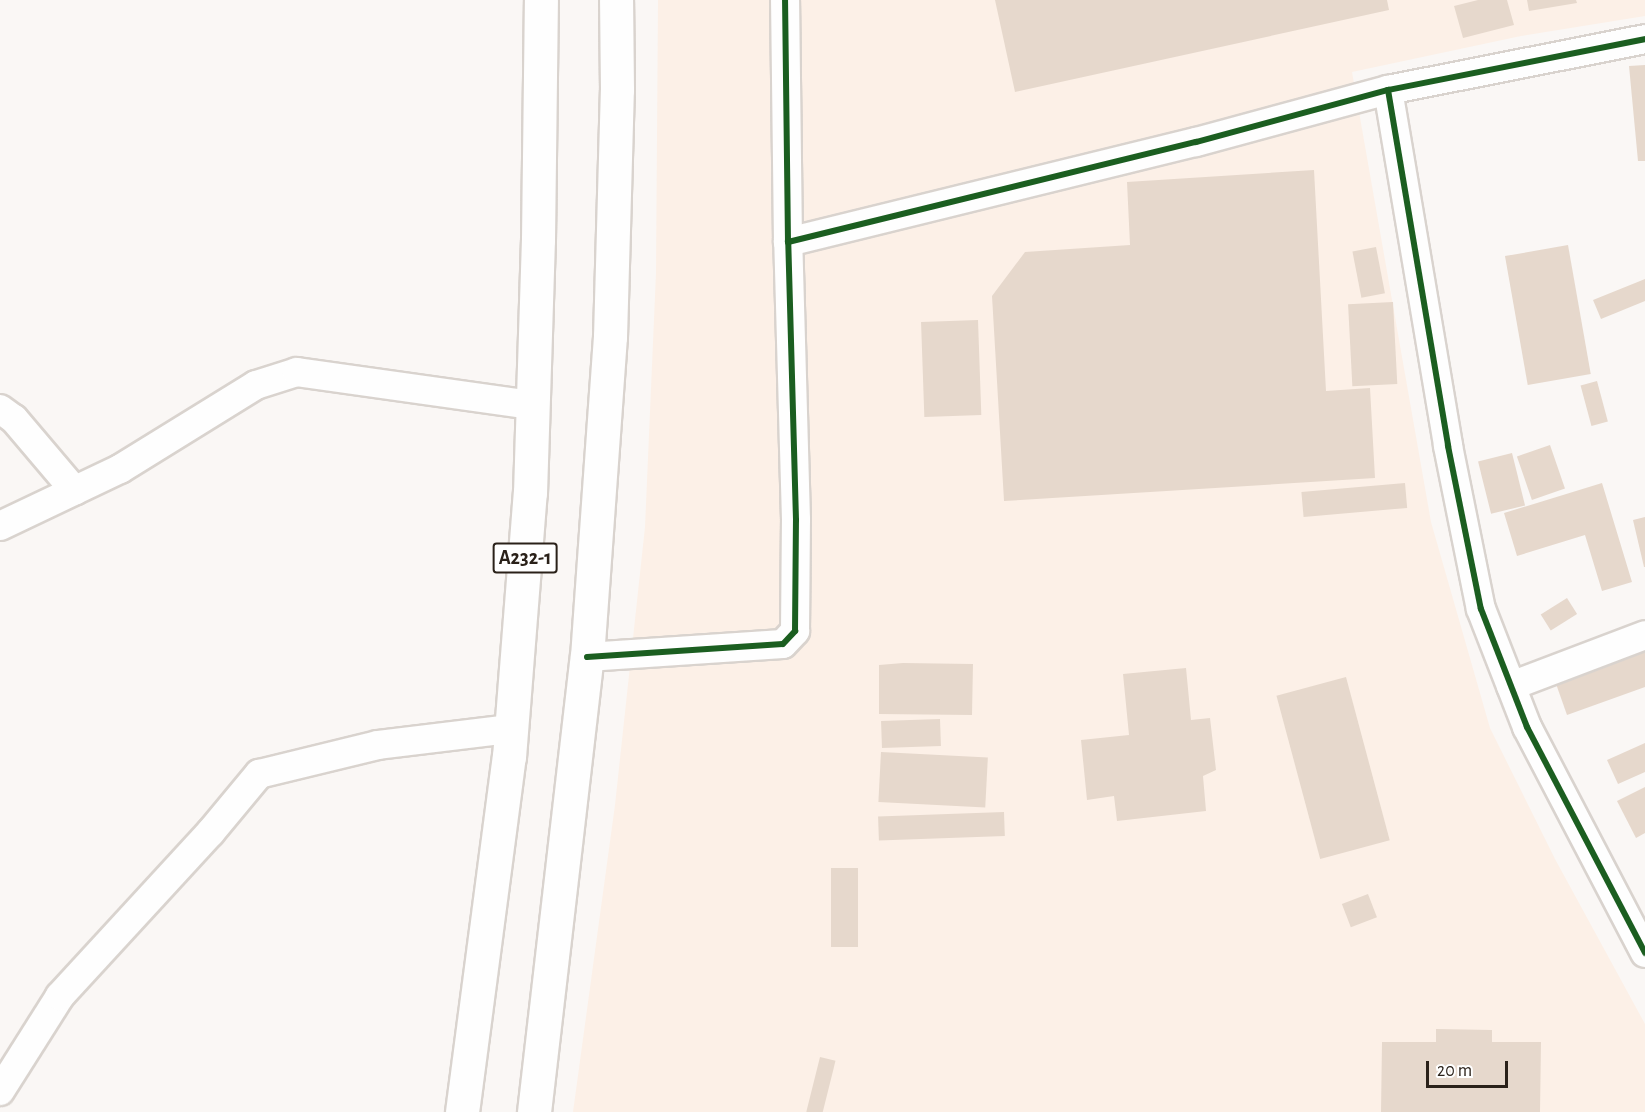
<!DOCTYPE html>
<html>
<head>
<meta charset="utf-8">
<style>
	body { margin:0 }
	#map { position:relative; width:1645px; height:1112px; overflow:hidden; background:#faf7f5; font-family:"Alegreya Sans",sans-serif }
	div>[style] { position:absolute }
	[style*='--x'] { left:calc(var(--x)*1px); top:calc(var(--y)*1px); width:calc(var(--w)*1px); rotate:calc(var(--a)*1deg) }
	.built>* { inset:0; background:#fcf0e7 }
	.building>* { inset:0; background:#e6d8cc; transform-origin:0 0 }
	.roads { filter:drop-shadow(2px 0 #d9d3ce) drop-shadow(-2px 0 #d9d3ce) drop-shadow(0 2px #d9d3ce) drop-shadow(0 -2px #d9d3ce) }
	.minor>* { height:28px; margin:-14px; padding:0 14px; transform-origin:14px; border-radius:14px; background:#fefefe }
	.highway>* { height:33px; margin:-16.5px; padding:0 16.5px; transform-origin:16.5px; border-radius:16.5px; background:#fefefe }
	.cycleway>* { height:6px; margin:-3px; padding:0 3px; transform-origin:3px; border-radius:3px; background:#1b5e20 }
	span { translate:-50% -50%; white-space:nowrap; text-align:center; line-height:1.15; -webkit-text-stroke:4.5px #fff; paint-order:stroke }
	.shield-label span { padding:2px 4px; background:#fff; border:2px solid; border-radius:4px; -webkit-text-stroke-width:0 }
	.shield-label { font-size:20px; color:#2a2119; font-weight:700 }
	.scale { position:absolute; left:1426px; top:1061px; width:82px; height:27px; box-sizing:border-box; border:3px solid #2a2119; border-top:0; padding-left:8px; font-size:18px; line-height:21px; white-space:nowrap; color:#2a2119; -webkit-text-stroke:4px #fff; paint-order:stroke }
</style>
</head>
<body>
<div id="map">
	<div class="built">
		<i style="clip-path:polygon(658px 0,1645px 0,1645px 16px,1521px 36px,1352px 72px,1431px 522px,1490px 728px,1555px 859px,1645px 1024px,1645px 1112px,573px 1112px,615px 805px,645px 527px,656px 273px)"></i>
	</div>
	<div class="building">
		<i style="clip-path:polygon(995px 0,1387px 0,1389px 10px,1015px 92px)"></i>
		<i style="clip-path:polygon(1478px 0,1507px 0,1514px 25px,1463px 38px,1454px 6px)"></i>
		<i style="clip-path:polygon(1527px 0,1576px 0,1577px 3px,1529px 11px)"></i>
		<i style="clip-path:polygon(1645px 65px,1645px 161px,1638px 161px,1629px 66px)"></i>
		<i style="clip-path:polygon(1314px 170px,1326px 391px,1370px 388px,1375px 478px,1004px 501px,992px 296px,1025px 252px,1130px 245px,1127px 182px)"></i>
		<i style="left:1568px;top:245px;width:131px;height:64px;rotate:80deg"></i>
		<i style="left:1376px;top:247px;width:47px;height:24px;rotate:79deg"></i>
		<i style="clip-path:polygon(1645px 279px,1645px 301px,1601px 319px,1593px 300px)"></i>
		<i style="left:1393px;top:302px;width:82px;height:45px;rotate:87deg"></i>
		<i style="left:978px;top:320px;width:95px;height:57px;rotate:88deg"></i>
		<i style="left:1597px;top:381px;width:42px;height:17px;rotate:75deg"></i>
		<i style="left:1550px;top:445px;width:46px;height:35px;rotate:71deg"></i>
		<i style="left:1512px;top:453px;width:54px;height:35px;rotate:76deg"></i>
		<i style="left:1405px;top:483px;width:25px;height:104px;rotate:85deg"></i>
		<i style="clip-path:polygon(1602px 483px,1632px 582px,1602px 591px,1585px 535px,1517px 556px,1504px 513px)"></i>
		<i style="clip-path:polygon(1645px 517px,1645px 567px,1644px 567px,1633px 520px)"></i>
		<i style="left:1567px;top:598px;width:19px;height:31px;rotate:58deg"></i>
		<i style="clip-path:polygon(1645px 649px,1645px 687px,1567px 715px,1555px 681px)"></i>
		<i style="clip-path:polygon(903px 663px,973px 664px,972px 715px,879px 714px,879px 665px)"></i>
		<i style="clip-path:polygon(1186px 668px,1191px 720px,1210px 718px,1216px 770px,1203px 776px,1206px 811px,1117px 821px,1114px 796px,1087px 800px,1081px 740px,1129px 735px,1123px 674px)"></i>
		<i style="left:1346px;top:677px;width:169px;height:72px;rotate:75deg"></i>
		<i style="left:940px;top:719px;width:27px;height:59px;rotate:88deg"></i>
		<i style="clip-path:polygon(1645px 743px,1645px 772px,1618px 784px,1607px 760px)"></i>
		<i style="left:881px;top:752px;width:107px;height:50px;rotate:3deg"></i>
		<i style="clip-path:polygon(1645px 787px,1645px 833px,1636px 838px,1617px 801px)"></i>
		<i style="left:1004px;top:812px;width:24px;height:126px;rotate:88deg"></i>
		<i style="left:831px;top:868px;width:27px;height:79px"></i>
		<i style="left:1368px;top:894px;width:25px;height:28px;rotate:69deg"></i>
		<i style="clip-path:polygon(1436px 1029px,1492px 1030px,1492px 1042px,1541px 1042px,1540px 1112px,1381px 1112px,1382px 1042px,1436px 1042px)"></i>
		<i style="left:820px;top:1057px;width:16px;height:57px;rotate:14deg"></i>
	</div>
	<div class="roads">
		<div class="minor">
			<i style="--x:1388;--y:90;--w:361;--a:80.4"></i>
			<i style="--x:1448;--y:446;--w:166;--a:78.6"></i>
			<i style="--x:1481;--y:609;--w:127;--a:68.7"></i>
			<i style="--x:1527;--y:727;--w:255;--a:62.4"></i>
			<i style="--x:788;--y:242;--w:420;--a:-13.8"></i>
			<i style="--x:1196;--y:142;--w:199;--a:-15.2"></i>
			<i style="--x:1388;--y:90;--w:262;--a:-11.2"></i>
			<i style="--x:0;--y:409;--w:17;--a:36"></i>
			<i style="--x:14;--y:419;--w:94;--a:49.7"></i>
			<i style="--x:0;--y:526;--w:133;--a:-25.4"></i>
			<i style="--x:120;--y:469;--w:160;--a:-31.7"></i>
			<i style="--x:256;--y:385;--w:43;--a:-17.6"></i>
			<i style="--x:297;--y:372;--w:236;--a:8"></i>
			<i style="--x:587;--y:657;--w:196;--a:-3.8"></i>
			<i style="--x:783;--y:644;--w:18;--a:-47"></i>
			<i style="--x:795;--y:631;--w:111;--a:-89.5"></i>
			<i style="--x:796;--y:520;--w:278;--a:-91.6"></i>
			<i style="--x:788;--y:242;--w:242;--a:-90.7"></i>
			<i style="--x:1511;--y:686;--w:143;--a:-20.8"></i>
			<i style="--x:0;--y:1091;--w:112;--a:-57.7"></i>
			<i style="--x:60;--y:996;--w:222;--a:-47.4"></i>
			<i style="--x:210;--y:833;--w:77;--a:-50.3"></i>
			<i style="--x:259;--y:774;--w:122;--a:-13.7"></i>
			<i style="--x:378;--y:745;--w:134;--a:-6.9"></i>
		</div>
		<div class="highway">
			<i style="--x:462;--y:1112;--w:358;--a:-82.5"></i>
			<i style="--x:509;--y:757;--w:265;--a:-85.5"></i>
			<i style="--x:530;--y:493;--w:253;--a:-88.2"></i>
			<i style="--x:538;--y:240;--w:240;--a:-89.3"></i>
			<i style="--x:534;--y:1112;--w:458;--a:-83.4"></i>
			<i style="--x:587;--y:657;--w:321;--a:-85.9"></i>
			<i style="--x:610;--y:337;--w:247;--a:-88.4"></i>
			<i style="--x:617;--y:90;--w:90;--a:-90.6"></i>
		</div>
	</div>
	<div class="cycleway">
		<i style="--x:1388;--y:90;--w:361;--a:80.4"></i>
		<i style="--x:1448;--y:446;--w:166;--a:78.6"></i>
		<i style="--x:1481;--y:609;--w:127;--a:68.7"></i>
		<i style="--x:1527;--y:727;--w:255;--a:62.4"></i>
		<i style="--x:788;--y:242;--w:420;--a:-13.8"></i>
		<i style="--x:1196;--y:142;--w:199;--a:-15.2"></i>
		<i style="--x:1388;--y:90;--w:262;--a:-11.2"></i>
		<i style="--x:587;--y:657;--w:196;--a:-3.8"></i>
		<i style="--x:783;--y:644;--w:18;--a:-47"></i>
		<i style="--x:795;--y:631;--w:111;--a:-89.5"></i>
		<i style="--x:796;--y:520;--w:278;--a:-91.6"></i>
		<i style="--x:788;--y:242;--w:242;--a:-90.7"></i>
	</div>
	<div class="shield-label">
		<span style="left:525px;top:558px">A232-1</span>
	</div>
	<div class="scale">20 m</div>
</div>
</body>
</html>
